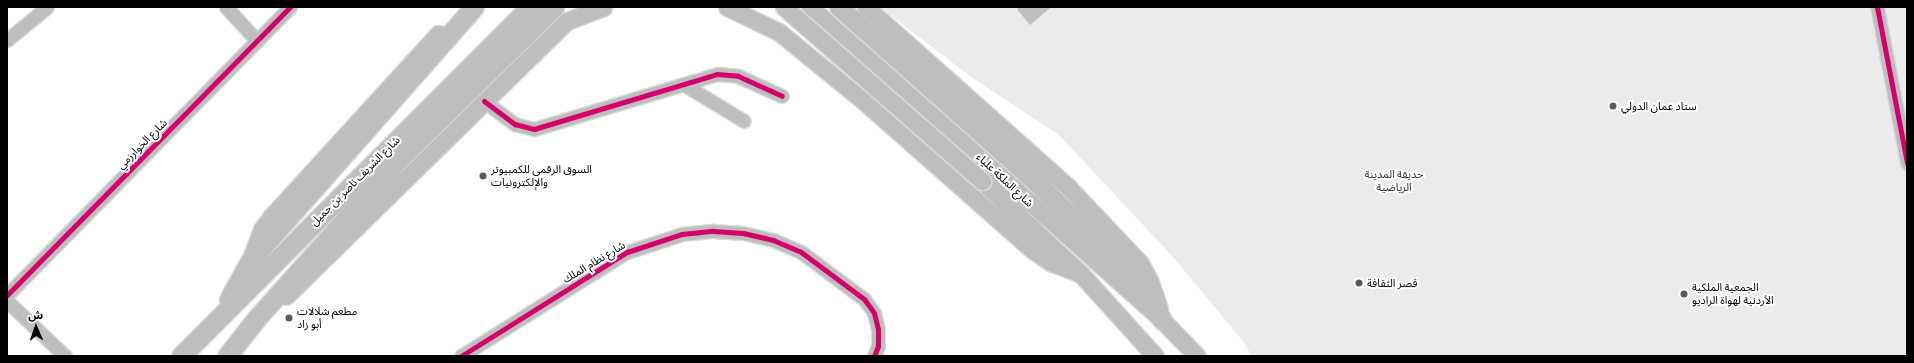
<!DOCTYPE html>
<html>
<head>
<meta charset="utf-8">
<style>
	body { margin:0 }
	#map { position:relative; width:1914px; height:363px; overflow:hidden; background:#fff; font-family:"PT Sans Narrow","Noto Sans Arabic",sans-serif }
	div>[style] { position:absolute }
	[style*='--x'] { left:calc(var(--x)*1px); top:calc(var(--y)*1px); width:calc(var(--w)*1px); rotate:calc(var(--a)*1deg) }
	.green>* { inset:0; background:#ebebeb }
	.water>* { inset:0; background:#bebebe }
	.roads { filter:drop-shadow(1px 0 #dbdbdb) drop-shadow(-1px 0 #dbdbdb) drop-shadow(0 1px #dbdbdb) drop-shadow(0 -1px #dbdbdb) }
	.minor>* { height:13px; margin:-6.5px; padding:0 6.5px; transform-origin:6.5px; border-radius:6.5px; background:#bebebe }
	.major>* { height:17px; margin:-8.5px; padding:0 8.5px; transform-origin:8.5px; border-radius:8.5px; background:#bebebe }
	.highway>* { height:19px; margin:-9.5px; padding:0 9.5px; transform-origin:9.5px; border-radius:9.5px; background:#bebebe }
	.bridges { filter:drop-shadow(1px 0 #dbdbdb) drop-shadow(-1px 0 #dbdbdb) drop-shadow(0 1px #dbdbdb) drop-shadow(0 -1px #dbdbdb) }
	.major-bridge>* { height:17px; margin:-8.5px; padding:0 8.5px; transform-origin:8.5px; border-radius:8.5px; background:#bebebe }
	.cycleway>* { height:5px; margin:-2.5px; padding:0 2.5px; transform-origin:2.5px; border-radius:2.5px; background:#d6006c }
	.dots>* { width:11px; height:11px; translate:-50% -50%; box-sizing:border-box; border:2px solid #fff; border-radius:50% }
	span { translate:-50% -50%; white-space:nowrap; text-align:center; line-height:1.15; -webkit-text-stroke:4px #fff; paint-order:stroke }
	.poi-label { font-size:11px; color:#000 }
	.left { translate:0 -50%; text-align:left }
	.street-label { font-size:11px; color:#000 }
	.park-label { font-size:11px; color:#323232 }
	.frame { position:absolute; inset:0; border:8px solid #000; pointer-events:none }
	.north { position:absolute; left:16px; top:307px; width:40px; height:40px; -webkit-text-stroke:3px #fff; paint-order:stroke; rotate:358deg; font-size:11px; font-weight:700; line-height:16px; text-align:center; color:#000 }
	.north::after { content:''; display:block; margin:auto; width:14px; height:18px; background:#000; clip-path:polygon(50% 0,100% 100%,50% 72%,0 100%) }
</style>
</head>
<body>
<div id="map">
	<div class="green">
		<i style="clip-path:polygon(880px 7px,1907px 7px,1907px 356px,1251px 356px,1246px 345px,1173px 257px,1059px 135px,971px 77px)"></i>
	</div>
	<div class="water">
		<i style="clip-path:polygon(1020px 7px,1051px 7px,1030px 25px,1017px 9px)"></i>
	</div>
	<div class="roads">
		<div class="minor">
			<i style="--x:226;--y:7;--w:46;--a:47.6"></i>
			<i style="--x:1877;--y:7;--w:159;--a:79.1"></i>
			<i style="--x:7;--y:40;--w:52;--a:-39.5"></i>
			<i style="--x:683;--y:84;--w:71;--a:31.2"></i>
			<i style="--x:484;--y:101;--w:39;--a:37"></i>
			<i style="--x:515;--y:124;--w:20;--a:15"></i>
			<i style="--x:534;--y:129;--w:191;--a:-16.7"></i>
			<i style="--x:717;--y:74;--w:21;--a:5"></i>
			<i style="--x:738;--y:76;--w:48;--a:24.4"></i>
			<i style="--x:7;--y:295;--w:404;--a:-45.5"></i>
			<i style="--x:7;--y:301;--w:80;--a:43.5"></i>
			<i style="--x:461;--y:356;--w:196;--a:-32.1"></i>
			<i style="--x:627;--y:252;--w:58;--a:-18.1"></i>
			<i style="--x:682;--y:234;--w:31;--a:-6"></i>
			<i style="--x:713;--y:231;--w:30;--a:4"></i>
			<i style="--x:743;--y:233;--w:31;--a:13"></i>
			<i style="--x:773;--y:240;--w:30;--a:23"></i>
			<i style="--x:801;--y:252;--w:79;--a:36.7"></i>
			<i style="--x:864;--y:299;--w:17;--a:54"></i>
			<i style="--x:874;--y:313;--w:16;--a:76"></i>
			<i style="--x:878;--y:329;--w:17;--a:90"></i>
			<i style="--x:878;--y:346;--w:11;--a:112"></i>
		</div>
		<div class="major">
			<i style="--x:727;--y:7;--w:58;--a:25.7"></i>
			<i style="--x:779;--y:32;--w:112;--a:39.2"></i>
			<i style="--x:866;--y:103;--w:222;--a:41.4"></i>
			<i style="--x:1033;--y:250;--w:21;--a:35"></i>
			<i style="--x:1050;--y:262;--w:33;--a:21"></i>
			<i style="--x:810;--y:7;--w:471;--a:41.6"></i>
			<i style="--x:1162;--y:320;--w:50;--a:45.8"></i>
			<i style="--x:866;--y:7;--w:272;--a:41.7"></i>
			<i style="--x:1069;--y:188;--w:103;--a:46.6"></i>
			<i style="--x:1140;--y:263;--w:21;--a:62"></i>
			<i style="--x:1150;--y:282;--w:28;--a:71"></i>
			<i style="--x:982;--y:181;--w:136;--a:43.2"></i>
			<i style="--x:1081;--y:274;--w:110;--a:47.9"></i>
			<i style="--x:251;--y:258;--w:31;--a:-69"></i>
			<i style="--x:262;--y:229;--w:15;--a:-53"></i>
			<i style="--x:271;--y:217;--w:248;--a:-47.6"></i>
			<i style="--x:286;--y:296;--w:393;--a:-44.4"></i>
			<i style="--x:567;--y:21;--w:39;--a:-21"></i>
		</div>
		<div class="highway">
			<i style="--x:839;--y:7;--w:265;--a:41.6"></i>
			<i style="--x:1037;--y:183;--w:140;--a:44.4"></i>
			<i style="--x:1137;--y:281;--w:46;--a:57.3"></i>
			<i style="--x:229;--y:299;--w:43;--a:-61.1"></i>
			<i style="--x:250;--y:261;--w:339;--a:-48.6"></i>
			<i style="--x:181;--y:356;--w:494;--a:-45"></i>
			<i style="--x:227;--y:356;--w:47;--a:-51.9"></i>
			<i style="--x:256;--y:319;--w:216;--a:-48.2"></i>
			<i style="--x:400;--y:158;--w:216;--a:-44.4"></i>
		</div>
	</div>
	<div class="bridges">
		<div class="major-bridge">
			<i style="--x:784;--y:7;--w:264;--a:41.3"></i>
		</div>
	</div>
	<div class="cycleway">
		<i style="--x:1877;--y:7;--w:159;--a:79.1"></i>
		<i style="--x:484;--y:101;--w:39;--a:37"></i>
		<i style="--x:515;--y:124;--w:20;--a:15"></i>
		<i style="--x:534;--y:129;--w:191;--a:-16.7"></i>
		<i style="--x:717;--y:74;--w:21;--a:5"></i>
		<i style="--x:738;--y:76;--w:48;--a:24.4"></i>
		<i style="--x:7;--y:295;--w:404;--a:-45.5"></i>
		<i style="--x:461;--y:356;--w:196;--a:-32.1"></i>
		<i style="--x:627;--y:252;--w:58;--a:-18.1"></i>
		<i style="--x:682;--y:234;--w:31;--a:-6"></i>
		<i style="--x:713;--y:231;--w:30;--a:4"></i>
		<i style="--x:743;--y:233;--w:31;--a:13"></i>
		<i style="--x:773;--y:240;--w:30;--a:23"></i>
		<i style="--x:801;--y:252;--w:79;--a:36.7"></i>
		<i style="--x:864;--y:299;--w:17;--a:54"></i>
		<i style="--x:874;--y:313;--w:16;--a:76"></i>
		<i style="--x:878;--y:329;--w:17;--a:90"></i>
		<i style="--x:878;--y:346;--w:11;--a:112"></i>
	</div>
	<div class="dots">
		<i style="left:1613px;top:106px;background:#595959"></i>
		<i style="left:483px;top:176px;background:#595959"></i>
		<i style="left:1359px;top:283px;background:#595959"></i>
		<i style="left:1684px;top:294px;background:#595959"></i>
		<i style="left:289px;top:318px;background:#595959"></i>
	</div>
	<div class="poi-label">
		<span class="left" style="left:1621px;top:106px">ستاد عمان الدولي</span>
		<span class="left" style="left:491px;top:176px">السوق الرقمي للكمبيوتر<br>والإلكترونيات</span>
		<span class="left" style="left:1367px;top:283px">قصر الثقافة</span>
		<span class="left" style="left:1692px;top:294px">الجمعية الملكية<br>الأردنية لهواة الراديو</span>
		<span class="left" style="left:297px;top:318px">مطعم شلالات<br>أبو زاد</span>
	</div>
	<div class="street-label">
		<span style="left:142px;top:144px;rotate:-45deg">شارع الخوارزمي</span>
		<span style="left:1005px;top:180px;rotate:43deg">شارع الملكة علياء</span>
		<span style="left:355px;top:181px;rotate:-45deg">شارع الشريف ناصر بن جميل</span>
		<span style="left:594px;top:262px;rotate:-31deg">شارع نظام الملك</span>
	</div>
	<div class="park-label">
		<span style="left:1394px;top:181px">حديقة المدينة<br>الرياضية</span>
	</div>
	<div class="frame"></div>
	<div class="north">ش</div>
</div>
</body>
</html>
